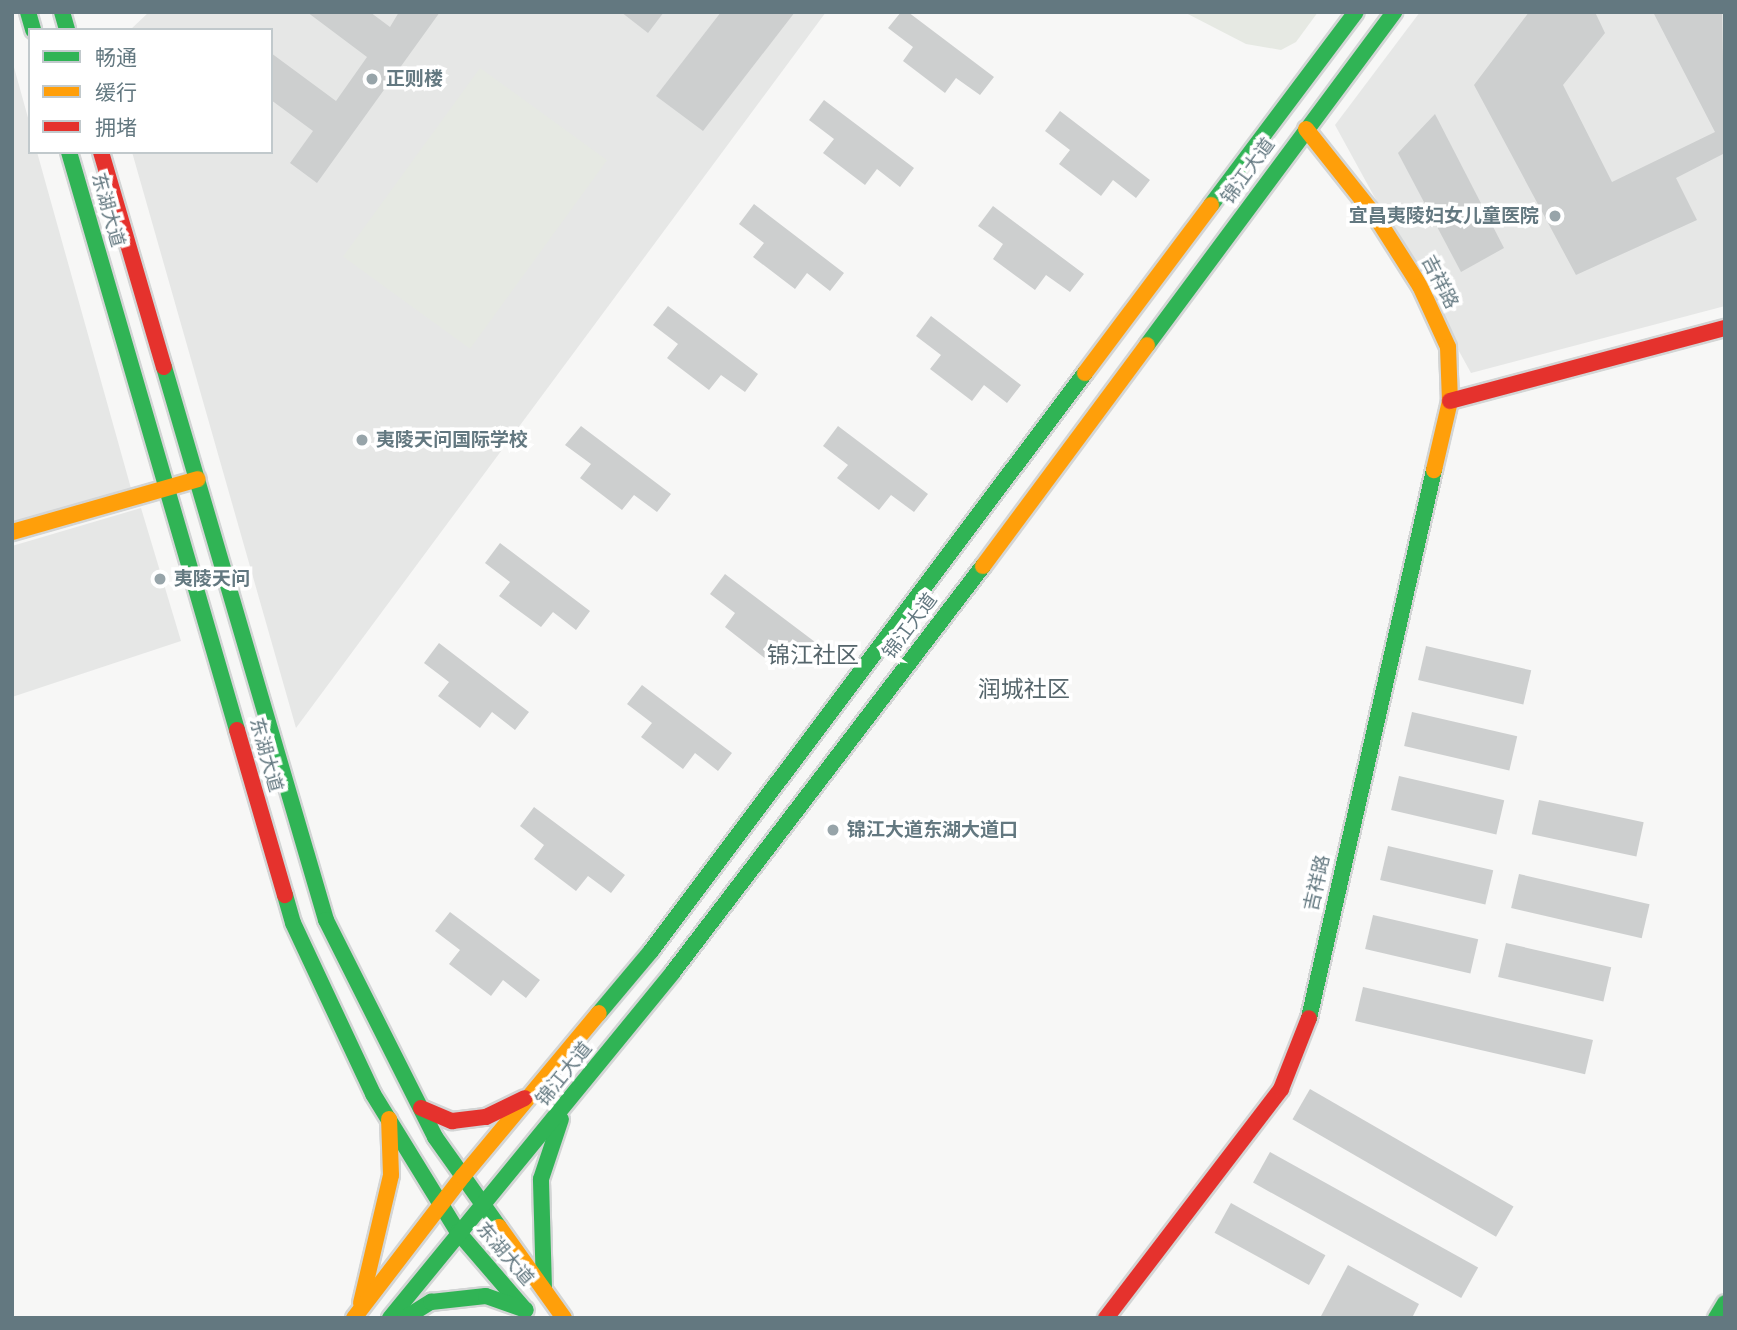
<!DOCTYPE html>
<html>
<head>
<meta charset="utf-8">
<style>
  body { margin:0 }
  #map { position:relative; width:1737px; height:1330px; overflow:hidden; background:#f7f7f6; font-family:"DM Sans","Noto Sans SC",sans-serif }
  div>[style] { position:absolute }
  [style*='--x'] { left:calc(var(--x)*1px); top:calc(var(--y)*1px); width:calc(var(--w)*1px); rotate:calc(var(--a)*1deg) }
  .built>* { inset:0; background:#e6e7e6 }
  .green>* { inset:0; background:#e6e9e3; transform-origin:0 0 }
  .building>* { inset:0; background:#cdcfcf; transform-origin:0 0 }
  .roads { filter:drop-shadow(2px 0 #d3d5d5) drop-shadow(-2px 0 #d3d5d5) drop-shadow(0 2px #d3d5d5) drop-shadow(0 -2px #d3d5d5) }
  .fast>* { height:16px; margin:-8px; padding:0 8px; transform-origin:8px; border-radius:8px; background:#30b455 }
  .slow>* { height:16px; margin:-8px; padding:0 8px; transform-origin:8px; border-radius:8px; background:#ff9f0a }
  .jam>* { height:16px; margin:-8px; padding:0 8px; transform-origin:8px; border-radius:8px; background:#e5322d }
  .dots>* { width:19px; height:19px; translate:-50% -50%; box-sizing:border-box; border:4px solid #fff; border-radius:50% }
  span { translate:-50% -50%; white-space:nowrap; text-align:center; line-height:1.15; -webkit-text-stroke:7px #fff; paint-order:stroke }
  .poi-label { font-size:19px; color:#637880; font-weight:700 }
  .left { translate:0 -50%; text-align:left }
  .right { translate:-100% -50%; text-align:right }
  .street-label { font-size:19px; color:#637880 }
  .quarter-label { font-size:23px; color:#55656b }
  .frame { position:absolute; inset:0; border:14px solid #637880; pointer-events:none }
  .legend { position:absolute; left:28px; top:28px; width:245px; height:126px; box-sizing:border-box; background:#fff; border:2px solid #c1c9cc; margin:0; padding:9px 12px; list-style:none; font-size:21px; color:#637880 }
  .legend li { display:flex; align-items:center; gap:14px; height:35px }
  .legend b { width:35px; border:2px solid #c1c9cc }
</style>
</head>
<body>
<div id="map">
  <div class="built">
    <i style="clip-path:polygon(149px 12px,826px 12px,296px 728px,132px 152px,271px 152px,271px 30px,130px 30px)"></i>
    <i style="clip-path:polygon(1420px 12px,1725px 12px,1725px 306px,1471px 373px,1335px 125px)"></i>
    <i style="clip-path:polygon(12px 60px,30px 125px,30px 152px,37px 152px,132px 492px,12px 522px)"></i>
    <i style="clip-path:polygon(141px 508px,181px 641px,12px 697px,12px 546px)"></i>
  </div>
  <div class="green">
    <i style="clip-path:polygon(1184px 12px,1318px 12px,1296px 42px,1281px 50px,1246px 44px)"></i>
    <i style="left:480px;top:68px;width:157px;height:233px;rotate:36deg"></i>
  </div>
  <div class="building">
    <i style="clip-path:polygon(307px 12px,370px 12px,390px 27px,399px 12px,440px 12px,317px 183px,290px 163px,313px 131px,271px 100px,271px 53px,336px 101px,367px 57px)"></i>
    <i style="clip-path:polygon(621px 12px,664px 12px,648px 33px)"></i>
    <i style="clip-path:polygon(721px 12px,795px 12px,703px 131px,656px 96px)"></i>
    <i style="clip-path:polygon(901px 12px,908px 12px,994px 77px,980px 95px,956px 78px,945px 93px,903px 61px,913px 47px,888px 28px)"></i>
    <i style="clip-path:polygon(1529px 12px,1595px 12px,1605px 33px,1563px 85px,1612px 182px,1715px 132px,1653px 12px,1722px 12px,1725px 153px,1676px 178px,1697px 220px,1576px 275px,1474px 85px)"></i>
    <i style="clip-path:polygon(824px 100px,914px 168px,900px 187px,877px 169px,865px 185px,823px 153px,834px 139px,809px 120px)"></i>
    <i style="clip-path:polygon(1060px 111px,1150px 180px,1136px 198px,1113px 180px,1101px 196px,1059px 164px,1070px 150px,1045px 131px)"></i>
    <i style="clip-path:polygon(1435px 114px,1504px 248px,1461px 272px,1398px 153px)"></i>
    <i style="clip-path:polygon(754px 204px,844px 273px,830px 291px,807px 273px,795px 289px,753px 257px,764px 243px,739px 224px)"></i>
    <i style="clip-path:polygon(993px 206px,1084px 274px,1070px 292px,1046px 275px,1035px 290px,993px 259px,1003px 244px,978px 226px)"></i>
    <i style="clip-path:polygon(668px 306px,758px 374px,745px 392px,721px 375px,709px 390px,667px 358px,678px 344px,653px 325px)"></i>
    <i style="clip-path:polygon(931px 316px,1021px 385px,1007px 403px,984px 385px,972px 401px,930px 369px,941px 355px,916px 336px)"></i>
    <i style="clip-path:polygon(581px 426px,671px 494px,657px 512px,634px 495px,622px 510px,580px 478px,591px 464px,565px 445px)"></i>
    <i style="clip-path:polygon(838px 426px,928px 494px,914px 512px,891px 495px,879px 510px,837px 478px,848px 465px,823px 446px)"></i>
    <i style="clip-path:polygon(500px 543px,590px 611px,576px 630px,553px 612px,541px 627px,499px 596px,510px 582px,485px 563px)"></i>
    <i style="clip-path:polygon(725px 574px,815px 642px,802px 661px,778px 643px,766px 659px,725px 627px,735px 613px,710px 594px)"></i>
    <i style="clip-path:polygon(439px 643px,529px 712px,515px 730px,492px 712px,480px 728px,438px 696px,449px 682px,424px 663px)"></i>
    <i style="left:1426px;top:646px;width:108px;height:35px;rotate:13deg"></i>
    <i style="clip-path:polygon(642px 685px,732px 753px,718px 771px,695px 753px,683px 769px,641px 737px,652px 723px,627px 704px)"></i>
    <i style="left:1412px;top:712px;width:108px;height:35px;rotate:13deg"></i>
    <i style="left:1399px;top:776px;width:108px;height:35px;rotate:13deg"></i>
    <i style="left:1539px;top:800px;width:107px;height:35px;rotate:12deg"></i>
    <i style="clip-path:polygon(534px 807px,625px 875px,611px 893px,588px 876px,576px 891px,534px 859px,544px 845px,520px 826px)"></i>
    <i style="left:1388px;top:846px;width:108px;height:35px;rotate:13deg"></i>
    <i style="left:1519px;top:874px;width:134px;height:35px;rotate:13deg"></i>
    <i style="clip-path:polygon(450px 912px,540px 980px,526px 998px,503px 980px,491px 996px,449px 964px,460px 950px,435px 931px)"></i>
    <i style="left:1373px;top:915px;width:108px;height:35px;rotate:13deg"></i>
    <i style="left:1506px;top:943px;width:108px;height:35px;rotate:13deg"></i>
    <i style="left:1363px;top:987px;width:236px;height:35px;rotate:13deg"></i>
    <i style="left:1310px;top:1089px;width:235px;height:35px;rotate:30deg"></i>
    <i style="left:1270px;top:1152px;width:238px;height:35px;rotate:29deg"></i>
    <i style="left:1231px;top:1203px;width:108px;height:34px;rotate:29deg"></i>
    <i style="clip-path:polygon(1348px 1265px,1419px 1304px,1412px 1318px,1320px 1318px)"></i>
  </div>
  <div class="roads">
    <div class="fast">
      <i style="--x:28;--y:12;--w:19;--a:74"></i>
      <i style="--x:62;--y:12;--w:19;--a:74"></i>
      <i style="--x:69;--y:152;--w:602;--a:73.79"></i>
      <i style="--x:1211;--y:205;--w:241;--a:-53.1"></i>
      <i style="--x:1147;--y:345;--w:415;--a:-53.4"></i>
      <i style="--x:164;--y:367;--w:576;--a:73.67"></i>
      <i style="--x:326;--y:920;--w:243;--a:63.3"></i>
      <i style="--x:435;--y:1137;--w:110;--a:54.6"></i>
      <i style="--x:285;--y:895;--w:29;--a:74"></i>
      <i style="--x:293;--y:923;--w:189;--a:64.9"></i>
      <i style="--x:373;--y:1094;--w:162;--a:58.4"></i>
      <i style="--x:458;--y:1232;--w:103;--a:49.3"></i>
      <i style="--x:599;--y:1013;--w:81;--a:-50"></i>
      <i style="--x:651;--y:951;--w:723;--a:-53.1"></i>
      <i style="--x:1309;--y:1018;--w:562;--a:-77.15"></i>
      <i style="--x:544;--y:1289;--w:110;--a:-91.6"></i>
      <i style="--x:541;--y:1179;--w:63;--a:-71.6"></i>
      <i style="--x:390;--y:1318;--w:447;--a:-50.7"></i>
      <i style="--x:673;--y:972;--w:511;--a:-52.64"></i>
      <i style="--x:405;--y:1318;--w:31;--a:-32"></i>
      <i style="--x:431;--y:1302;--w:55;--a:-6.2"></i>
      <i style="--x:486;--y:1296;--w:42;--a:19.3"></i>
      <i style="--x:1716;--y:1318;--w:17;--a:-59"></i>
    </div>
    <div class="slow">
      <i style="--x:1306;--y:129;--w:112;--a:51.5"></i>
      <i style="--x:1376;--y:217;--w:82;--a:57.5"></i>
      <i style="--x:1420;--y:286;--w:67;--a:65.3"></i>
      <i style="--x:1448;--y:347;--w:54;--a:87.9"></i>
      <i style="--x:1450;--y:401;--w:71;--a:103.1"></i>
      <i style="--x:1085;--y:373;--w:210;--a:-53.1"></i>
      <i style="--x:12;--y:532;--w:193;--a:-15.9"></i>
      <i style="--x:983;--y:566;--w:275;--a:-53.4"></i>
      <i style="--x:499;--y:1227;--w:112;--a:54.5"></i>
      <i style="--x:361;--y:1303;--w:131;--a:-76.8"></i>
      <i style="--x:391;--y:1175;--w:56;--a:-92"></i>
      <i style="--x:354;--y:1318;--w:179;--a:-52.5"></i>
      <i style="--x:463;--y:1176;--w:212;--a:-50.2"></i>
    </div>
    <div class="jam">
      <i style="--x:101;--y:152;--w:224;--a:73.7"></i>
      <i style="--x:1450;--y:401;--w:285;--a:-14.9"></i>
      <i style="--x:237;--y:730;--w:172;--a:73.8"></i>
      <i style="--x:421;--y:1108;--w:34;--a:23"></i>
      <i style="--x:452;--y:1121;--w:34;--a:-7"></i>
      <i style="--x:486;--y:1117;--w:43;--a:-26"></i>
      <i style="--x:1106;--y:1318;--w:288;--a:-52.6"></i>
      <i style="--x:1281;--y:1089;--w:76;--a:-68.5"></i>
    </div>
  </div>
  <div class="dots">
    <i style="left:372px;top:79px;background:#97a4a9"></i>
    <i style="left:1555px;top:216px;background:#97a4a9"></i>
    <i style="left:362px;top:440px;background:#97a4a9"></i>
    <i style="left:160px;top:579px;background:#97a4a9"></i>
    <i style="left:833px;top:830px;background:#97a4a9"></i>
  </div>
  <div class="poi-label">
    <span class="left" style="left:386px;top:79px">正则楼</span>
    <span class="right" style="left:1539px;top:216px">宜昌夷陵妇女儿童医院</span>
    <span class="left" style="left:376px;top:440px">夷陵天问国际学校</span>
    <span class="left" style="left:174px;top:579px">夷陵天问</span>
    <span class="left" style="left:847px;top:830px">锦江大道东湖大道口</span>
  </div>
  <div class="street-label">
    <span style="left:1248px;top:171px;rotate:-54deg">锦江大道</span>
    <span style="left:108px;top:210px;rotate:74deg">东湖大道</span>
    <span style="left:1440px;top:282px;rotate:63deg">吉祥路</span>
    <span style="left:910px;top:626px;rotate:-53deg">锦江大道</span>
    <span style="left:266px;top:755px;rotate:74deg">东湖大道</span>
    <span style="left:1317px;top:883px;rotate:-77deg">吉祥路</span>
    <span style="left:564px;top:1074px;rotate:-51deg">锦江大道</span>
    <span style="left:505px;top:1254px;rotate:49deg">东湖大道</span>
  </div>
  <div class="quarter-label">
    <span style="left:813px;top:655px">锦江社区</span>
    <span style="left:1024px;top:689px">润城社区</span>
  </div>
  <div class="frame"></div>
  <ul class="legend">
  <li><b style="height:9px;background:#30b455"></b>畅通</li>
  <li><b style="height:9px;background:#ff9f0a"></b>缓行</li>
  <li><b style="height:9px;background:#e5322d"></b>拥堵</li>
  </ul>
</div>
</body>
</html>
